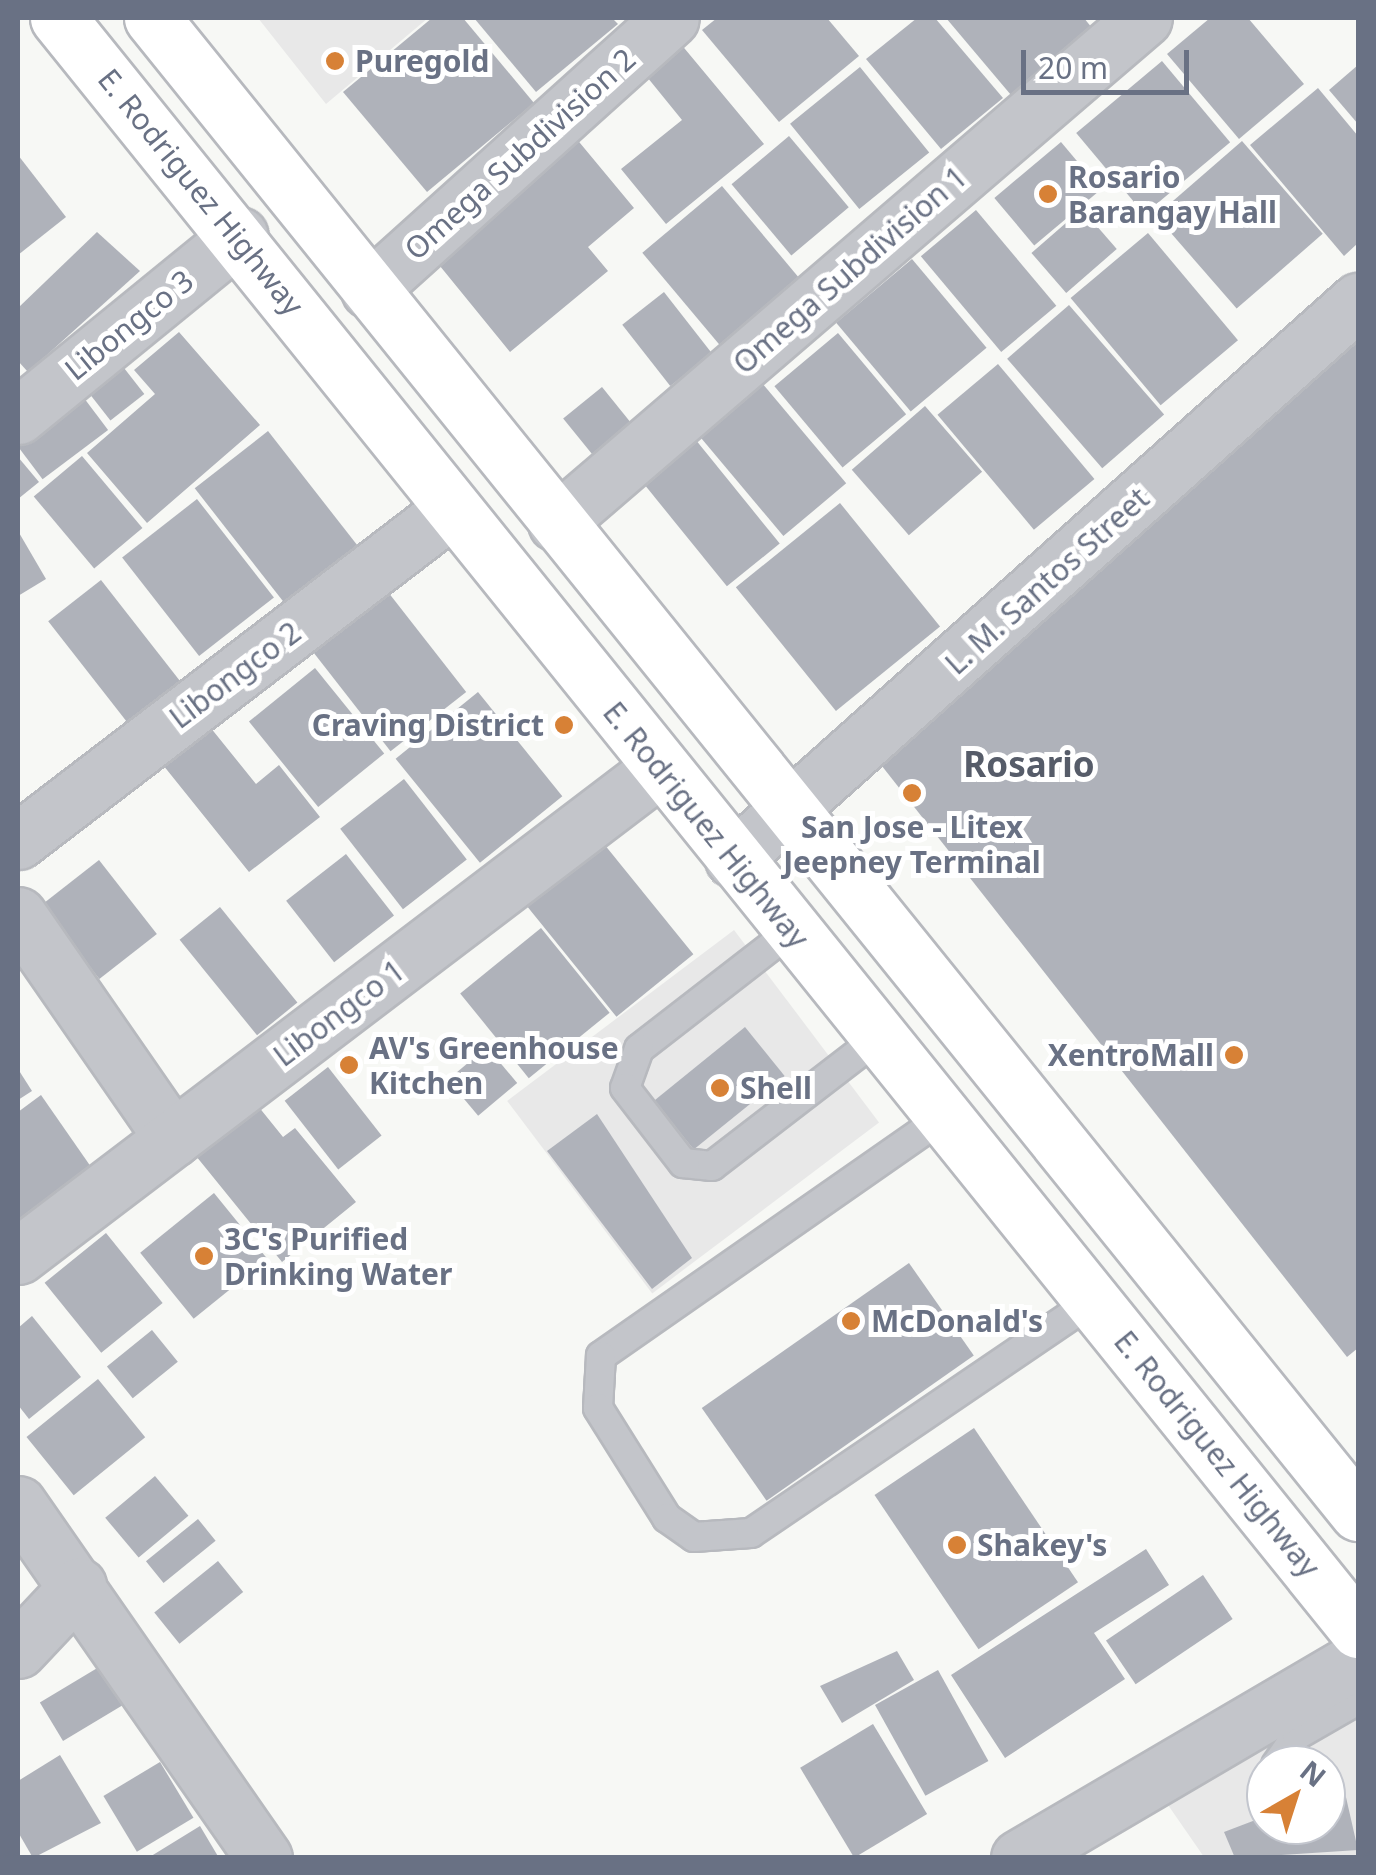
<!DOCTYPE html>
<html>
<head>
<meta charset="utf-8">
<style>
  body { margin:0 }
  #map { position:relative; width:1376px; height:1875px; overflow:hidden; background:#f7f8f5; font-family:"Noto Sans",sans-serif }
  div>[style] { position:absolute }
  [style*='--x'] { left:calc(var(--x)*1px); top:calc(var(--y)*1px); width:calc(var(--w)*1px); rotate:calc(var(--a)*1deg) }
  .built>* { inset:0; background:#e8e8e8; transform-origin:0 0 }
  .building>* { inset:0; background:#afb2ba; transform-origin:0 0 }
  .roads { filter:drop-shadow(2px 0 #b7b9be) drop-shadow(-2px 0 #b7b9be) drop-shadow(0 2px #b7b9be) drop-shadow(0 -2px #b7b9be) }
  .service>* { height:28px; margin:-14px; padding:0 14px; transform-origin:14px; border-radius:14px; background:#c3c5ca }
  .minor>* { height:55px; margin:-27.5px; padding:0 27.5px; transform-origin:27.5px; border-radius:27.5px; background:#c3c5ca }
  .primary>* { height:55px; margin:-27.5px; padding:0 27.5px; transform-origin:27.5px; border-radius:27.5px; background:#fff }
  .dots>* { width:28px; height:28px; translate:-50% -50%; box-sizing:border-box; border:5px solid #fff; border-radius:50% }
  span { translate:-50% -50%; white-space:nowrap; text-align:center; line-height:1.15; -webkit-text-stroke:10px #fff; paint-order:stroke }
  .poi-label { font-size:30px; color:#697184; font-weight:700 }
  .left { translate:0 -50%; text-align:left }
  .right { translate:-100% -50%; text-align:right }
  .street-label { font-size:30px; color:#697184 }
  .quarter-label { font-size:35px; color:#565c69; font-weight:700 }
  .frame { position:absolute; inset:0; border:20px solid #697184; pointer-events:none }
  .north { position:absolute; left:1246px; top:1745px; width:100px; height:100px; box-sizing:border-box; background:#fff; border:2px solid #c3c6ce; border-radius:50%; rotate:39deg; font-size:28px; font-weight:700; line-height:40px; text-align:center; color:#697184 }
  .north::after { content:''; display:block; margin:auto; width:35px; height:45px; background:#d78136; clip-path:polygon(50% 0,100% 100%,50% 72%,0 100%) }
  .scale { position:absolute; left:1021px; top:50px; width:168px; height:45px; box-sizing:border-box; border:5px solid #697184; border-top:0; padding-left:12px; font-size:30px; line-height:35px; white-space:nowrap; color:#697184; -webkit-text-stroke:8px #fff; paint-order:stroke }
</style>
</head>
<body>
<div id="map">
  <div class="built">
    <i style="clip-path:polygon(258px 18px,257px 18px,428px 18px,326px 104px)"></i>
    <i style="left:734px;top:930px;width:241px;height:284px;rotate:53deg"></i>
    <i style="clip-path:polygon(evenodd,1340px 1688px,1358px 1716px,1358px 1857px,1204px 1857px,1168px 1805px,1340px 1688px,1266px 1765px,1326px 1765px,1326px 1825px,1266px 1825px,1266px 1765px)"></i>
  </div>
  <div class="building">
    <i style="clip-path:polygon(432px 18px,463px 18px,534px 103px,427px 192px,343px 92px)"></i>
    <i style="clip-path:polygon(474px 18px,612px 18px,618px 24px,536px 92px)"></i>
    <i style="clip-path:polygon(717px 18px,827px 18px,859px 56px,779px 122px,702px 30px)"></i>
    <i style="clip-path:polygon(917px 18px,935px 18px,1003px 98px,941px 149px,866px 59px)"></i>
    <i style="clip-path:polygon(946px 18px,1084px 18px,1092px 28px,1011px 95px)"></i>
    <i style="clip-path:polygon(1210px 18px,1248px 18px,1304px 84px,1239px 139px,1167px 54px)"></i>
    <i style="clip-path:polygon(680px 43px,764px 144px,666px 224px,621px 169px,682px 120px,643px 72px)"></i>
    <i style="left:1162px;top:61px;width:106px;height:112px;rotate:50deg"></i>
    <i style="clip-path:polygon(1358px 65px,1358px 124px,1329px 90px)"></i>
    <i style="left:860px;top:67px;width:110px;height:90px;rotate:51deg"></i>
    <i style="clip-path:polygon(1318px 88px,1358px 136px,1358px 243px,1344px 256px,1250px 145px)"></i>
    <i style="left:789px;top:136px;width:93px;height:75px;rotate:50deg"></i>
    <i style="clip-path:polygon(575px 137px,634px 208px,588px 247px,608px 271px,510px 352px,431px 255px)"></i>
    <i style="left:1242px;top:141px;width:123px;height:114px;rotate:49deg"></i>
    <i style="left:1061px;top:142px;width:62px;height:87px;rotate:50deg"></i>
    <i style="clip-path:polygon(18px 155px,66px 217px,18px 255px)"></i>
    <i style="left:722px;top:186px;width:121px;height:104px;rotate:50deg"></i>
    <i style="left:1082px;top:209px;width:53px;height:67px;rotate:49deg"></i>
    <i style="left:976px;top:210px;width:125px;height:72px;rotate:50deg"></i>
    <i style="clip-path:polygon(97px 232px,140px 271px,28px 372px,18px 361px,18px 308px)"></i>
    <i style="left:1148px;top:233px;width:140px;height:101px;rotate:50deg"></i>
    <i style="left:912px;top:259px;width:116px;height:99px;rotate:50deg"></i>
    <i style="left:664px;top:292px;width:78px;height:53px;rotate:52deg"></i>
    <i style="left:1069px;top:305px;width:145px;height:82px;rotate:49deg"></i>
    <i style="clip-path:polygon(179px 332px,260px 425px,147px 523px,87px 453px,155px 394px,134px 370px)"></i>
    <i style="left:838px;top:333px;width:106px;height:83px;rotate:50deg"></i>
    <i style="clip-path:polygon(1358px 341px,1358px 1348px,1347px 1357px,878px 761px)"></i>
    <i style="left:998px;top:364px;width:150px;height:79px;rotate:50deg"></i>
    <i style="left:124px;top:368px;width:33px;height:43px;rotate:52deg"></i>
    <i style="left:762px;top:383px;width:131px;height:82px;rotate:50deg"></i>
    <i style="left:602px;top:387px;width:51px;height:50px;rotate:51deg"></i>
    <i style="left:84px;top:398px;width:40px;height:82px;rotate:53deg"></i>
    <i style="left:925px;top:406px;width:87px;height:97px;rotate:49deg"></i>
    <i style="left:268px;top:431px;width:147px;height:93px;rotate:52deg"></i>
    <i style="left:691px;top:434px;width:141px;height:68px;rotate:51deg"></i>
    <i style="left:82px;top:456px;width:94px;height:63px;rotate:50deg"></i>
    <i style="clip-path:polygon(18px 457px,39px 482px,18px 499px)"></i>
    <i style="left:197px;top:499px;width:125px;height:95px;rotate:52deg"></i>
    <i style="left:840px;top:503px;width:159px;height:134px;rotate:51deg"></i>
    <i style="clip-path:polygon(18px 531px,46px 579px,18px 596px)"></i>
    <i style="left:101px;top:580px;width:128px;height:67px;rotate:52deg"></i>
    <i style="left:388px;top:592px;width:127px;height:96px;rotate:52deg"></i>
    <i style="left:315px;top:668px;width:110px;height:85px;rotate:51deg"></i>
    <i style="left:478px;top:692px;width:134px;height:106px;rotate:51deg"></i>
    <i style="clip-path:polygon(206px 722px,256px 784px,279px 765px,320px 817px,249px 872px,159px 760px)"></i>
    <i style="left:404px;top:779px;width:102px;height:81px;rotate:52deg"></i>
    <i style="left:604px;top:844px;width:142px;height:99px;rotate:51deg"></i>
    <i style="left:346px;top:854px;width:78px;height:76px;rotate:52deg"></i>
    <i style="left:99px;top:860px;width:94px;height:73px;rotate:52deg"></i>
    <i style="left:220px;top:907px;width:123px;height:52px;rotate:51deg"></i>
    <i style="left:541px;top:928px;width:109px;height:104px;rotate:51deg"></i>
    <i style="left:745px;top:1027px;width:63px;height:117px;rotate:51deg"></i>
    <i style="left:487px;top:1047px;width:47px;height:51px;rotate:50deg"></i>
    <i style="left:328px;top:1067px;width:87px;height:55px;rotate:52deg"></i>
    <i style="clip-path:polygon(18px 1069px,32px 1091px,18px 1100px)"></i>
    <i style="clip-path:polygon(41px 1095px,98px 1177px,18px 1233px,18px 1112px)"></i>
    <i style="clip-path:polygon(258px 1106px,283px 1137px,295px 1128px,356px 1202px,282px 1262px,196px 1156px)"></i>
    <i style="clip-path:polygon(597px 1114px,692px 1258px,652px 1289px,547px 1151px)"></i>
    <i style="left:214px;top:1193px;width:85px;height:95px;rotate:51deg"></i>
    <i style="left:106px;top:1233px;width:90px;height:79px;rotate:51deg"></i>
    <i style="left:909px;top:1263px;width:113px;height:253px;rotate:55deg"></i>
    <i style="clip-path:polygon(32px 1316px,81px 1377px,29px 1419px,18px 1405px,18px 1328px)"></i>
    <i style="left:152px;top:1330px;width:41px;height:58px;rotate:51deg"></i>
    <i style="left:98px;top:1379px;width:75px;height:92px;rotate:51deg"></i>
    <i style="left:974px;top:1428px;width:186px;height:120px;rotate:56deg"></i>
    <i style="left:155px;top:1476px;width:52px;height:65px;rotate:50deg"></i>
    <i style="left:198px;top:1519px;width:28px;height:67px;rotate:51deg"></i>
    <i style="clip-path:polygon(1146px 1549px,1169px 1585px,1094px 1633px,1125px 1679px,1005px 1758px,951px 1675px)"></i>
    <i style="left:218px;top:1561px;width:40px;height:82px;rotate:51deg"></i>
    <i style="left:1203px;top:1575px;width:53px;height:117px;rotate:56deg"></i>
    <i style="clip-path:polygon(897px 1651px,914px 1680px,842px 1723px,820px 1686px)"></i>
    <i style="left:99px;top:1667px;width:45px;height:69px;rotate:59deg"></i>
    <i style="left:938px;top:1670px;width:104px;height:72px;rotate:61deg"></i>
    <i style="left:873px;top:1724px;width:105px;height:85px;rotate:59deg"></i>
    <i style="clip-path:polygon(60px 1755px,101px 1823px,33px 1858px,18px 1832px,18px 1781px)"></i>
    <i style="left:160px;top:1762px;width:65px;height:66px;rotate:59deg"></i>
    <i style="clip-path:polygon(1343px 1784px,1358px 1850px,1235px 1858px,1224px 1832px,1266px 1816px,1266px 1825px,1326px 1825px,1326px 1791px)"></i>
    <i style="clip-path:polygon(200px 1826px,219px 1858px,148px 1858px)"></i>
  </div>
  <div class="roads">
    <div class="service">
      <i style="--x:791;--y:931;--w:192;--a:142.2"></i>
      <i style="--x:639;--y:1049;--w:41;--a:109.7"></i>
      <i style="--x:625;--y:1088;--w:95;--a:52.3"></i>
      <i style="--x:683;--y:1163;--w:29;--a:6"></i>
      <i style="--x:712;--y:1166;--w:210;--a:-37.6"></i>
      <i style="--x:942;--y:1118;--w:416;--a:145.1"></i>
      <i style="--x:601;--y:1356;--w:52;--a:93.3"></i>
      <i style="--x:598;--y:1408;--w:130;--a:57.9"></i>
      <i style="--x:667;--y:1518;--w:33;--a:35"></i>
      <i style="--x:694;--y:1537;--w:57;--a:-4"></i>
      <i style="--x:751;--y:1533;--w:412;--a:-34.2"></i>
      <i style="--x:1276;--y:1765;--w:37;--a:-55"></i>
      <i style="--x:1297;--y:1735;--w:70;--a:-29.8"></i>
    </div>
    <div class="minor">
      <i style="--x:369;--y:290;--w:406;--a:-42"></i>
      <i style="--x:18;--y:416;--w:286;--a:-39.2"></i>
      <i style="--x:556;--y:523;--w:775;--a:-40.66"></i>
      <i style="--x:18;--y:841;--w:546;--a:-37.42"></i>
      <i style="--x:733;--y:859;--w:838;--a:-41.76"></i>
      <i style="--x:18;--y:915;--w:272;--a:55.3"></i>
      <i style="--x:18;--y:1256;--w:806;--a:-37.24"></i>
      <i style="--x:18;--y:1504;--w:431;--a:55.2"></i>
      <i style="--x:18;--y:1650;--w:88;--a:-46.8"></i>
      <i style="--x:1019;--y:1858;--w:393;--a:-30.4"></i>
    </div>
    <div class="primary">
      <i style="--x:58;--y:18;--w:2071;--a:51.12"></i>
      <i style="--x:152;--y:18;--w:1921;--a:51.11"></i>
    </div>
  </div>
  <div class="dots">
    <i style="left:335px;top:61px;background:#d78136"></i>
    <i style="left:1048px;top:194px;background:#d78136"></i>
    <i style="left:564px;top:725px;background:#d78136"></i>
    <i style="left:912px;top:793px;background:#d78136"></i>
    <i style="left:1234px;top:1055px;background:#d78136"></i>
    <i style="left:349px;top:1065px;background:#d78136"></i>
    <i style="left:720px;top:1088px;background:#d78136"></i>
    <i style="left:204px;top:1256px;background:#d78136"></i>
    <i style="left:851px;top:1321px;background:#d78136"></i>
    <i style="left:957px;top:1545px;background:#d78136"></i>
  </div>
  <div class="poi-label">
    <span class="left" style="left:355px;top:61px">Puregold</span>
    <span class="left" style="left:1068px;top:194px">Rosario<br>Barangay Hall</span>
    <span class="right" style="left:544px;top:725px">Craving District</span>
    <span style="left:912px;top:844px">San Jose - Litex<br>Jeepney Terminal</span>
    <span class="left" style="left:369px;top:1065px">AV's Greenhouse<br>Kitchen</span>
    <span class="right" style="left:1214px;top:1055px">XentroMall</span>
    <span class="left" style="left:740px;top:1088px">Shell</span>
    <span class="left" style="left:224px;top:1256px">3C's Purified<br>Drinking Water</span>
    <span class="left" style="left:871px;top:1321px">McDonald's</span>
    <span class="left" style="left:977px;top:1545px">Shakey's</span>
  </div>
  <div class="street-label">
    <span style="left:520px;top:154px;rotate:-42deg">Omega Subdivision 2</span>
    <span style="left:201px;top:192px;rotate:51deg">E. Rodriguez Highway</span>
    <span style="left:850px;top:270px;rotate:-41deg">Omega Subdivision 1</span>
    <span style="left:129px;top:325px;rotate:-39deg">Libongco 3</span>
    <span style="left:1047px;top:581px;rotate:-42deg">L. M. Santos Street</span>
    <span style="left:235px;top:675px;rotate:-37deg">Libongco 2</span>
    <span style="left:706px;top:825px;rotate:51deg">E. Rodriguez Highway</span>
    <span style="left:339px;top:1013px;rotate:-37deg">Libongco 1</span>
    <span style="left:1217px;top:1454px;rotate:51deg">E. Rodriguez Highway</span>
  </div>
  <div class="quarter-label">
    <span style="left:1029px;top:764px">Rosario</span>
  </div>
  <div class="frame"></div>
  <div class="north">N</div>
  <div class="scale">20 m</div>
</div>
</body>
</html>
